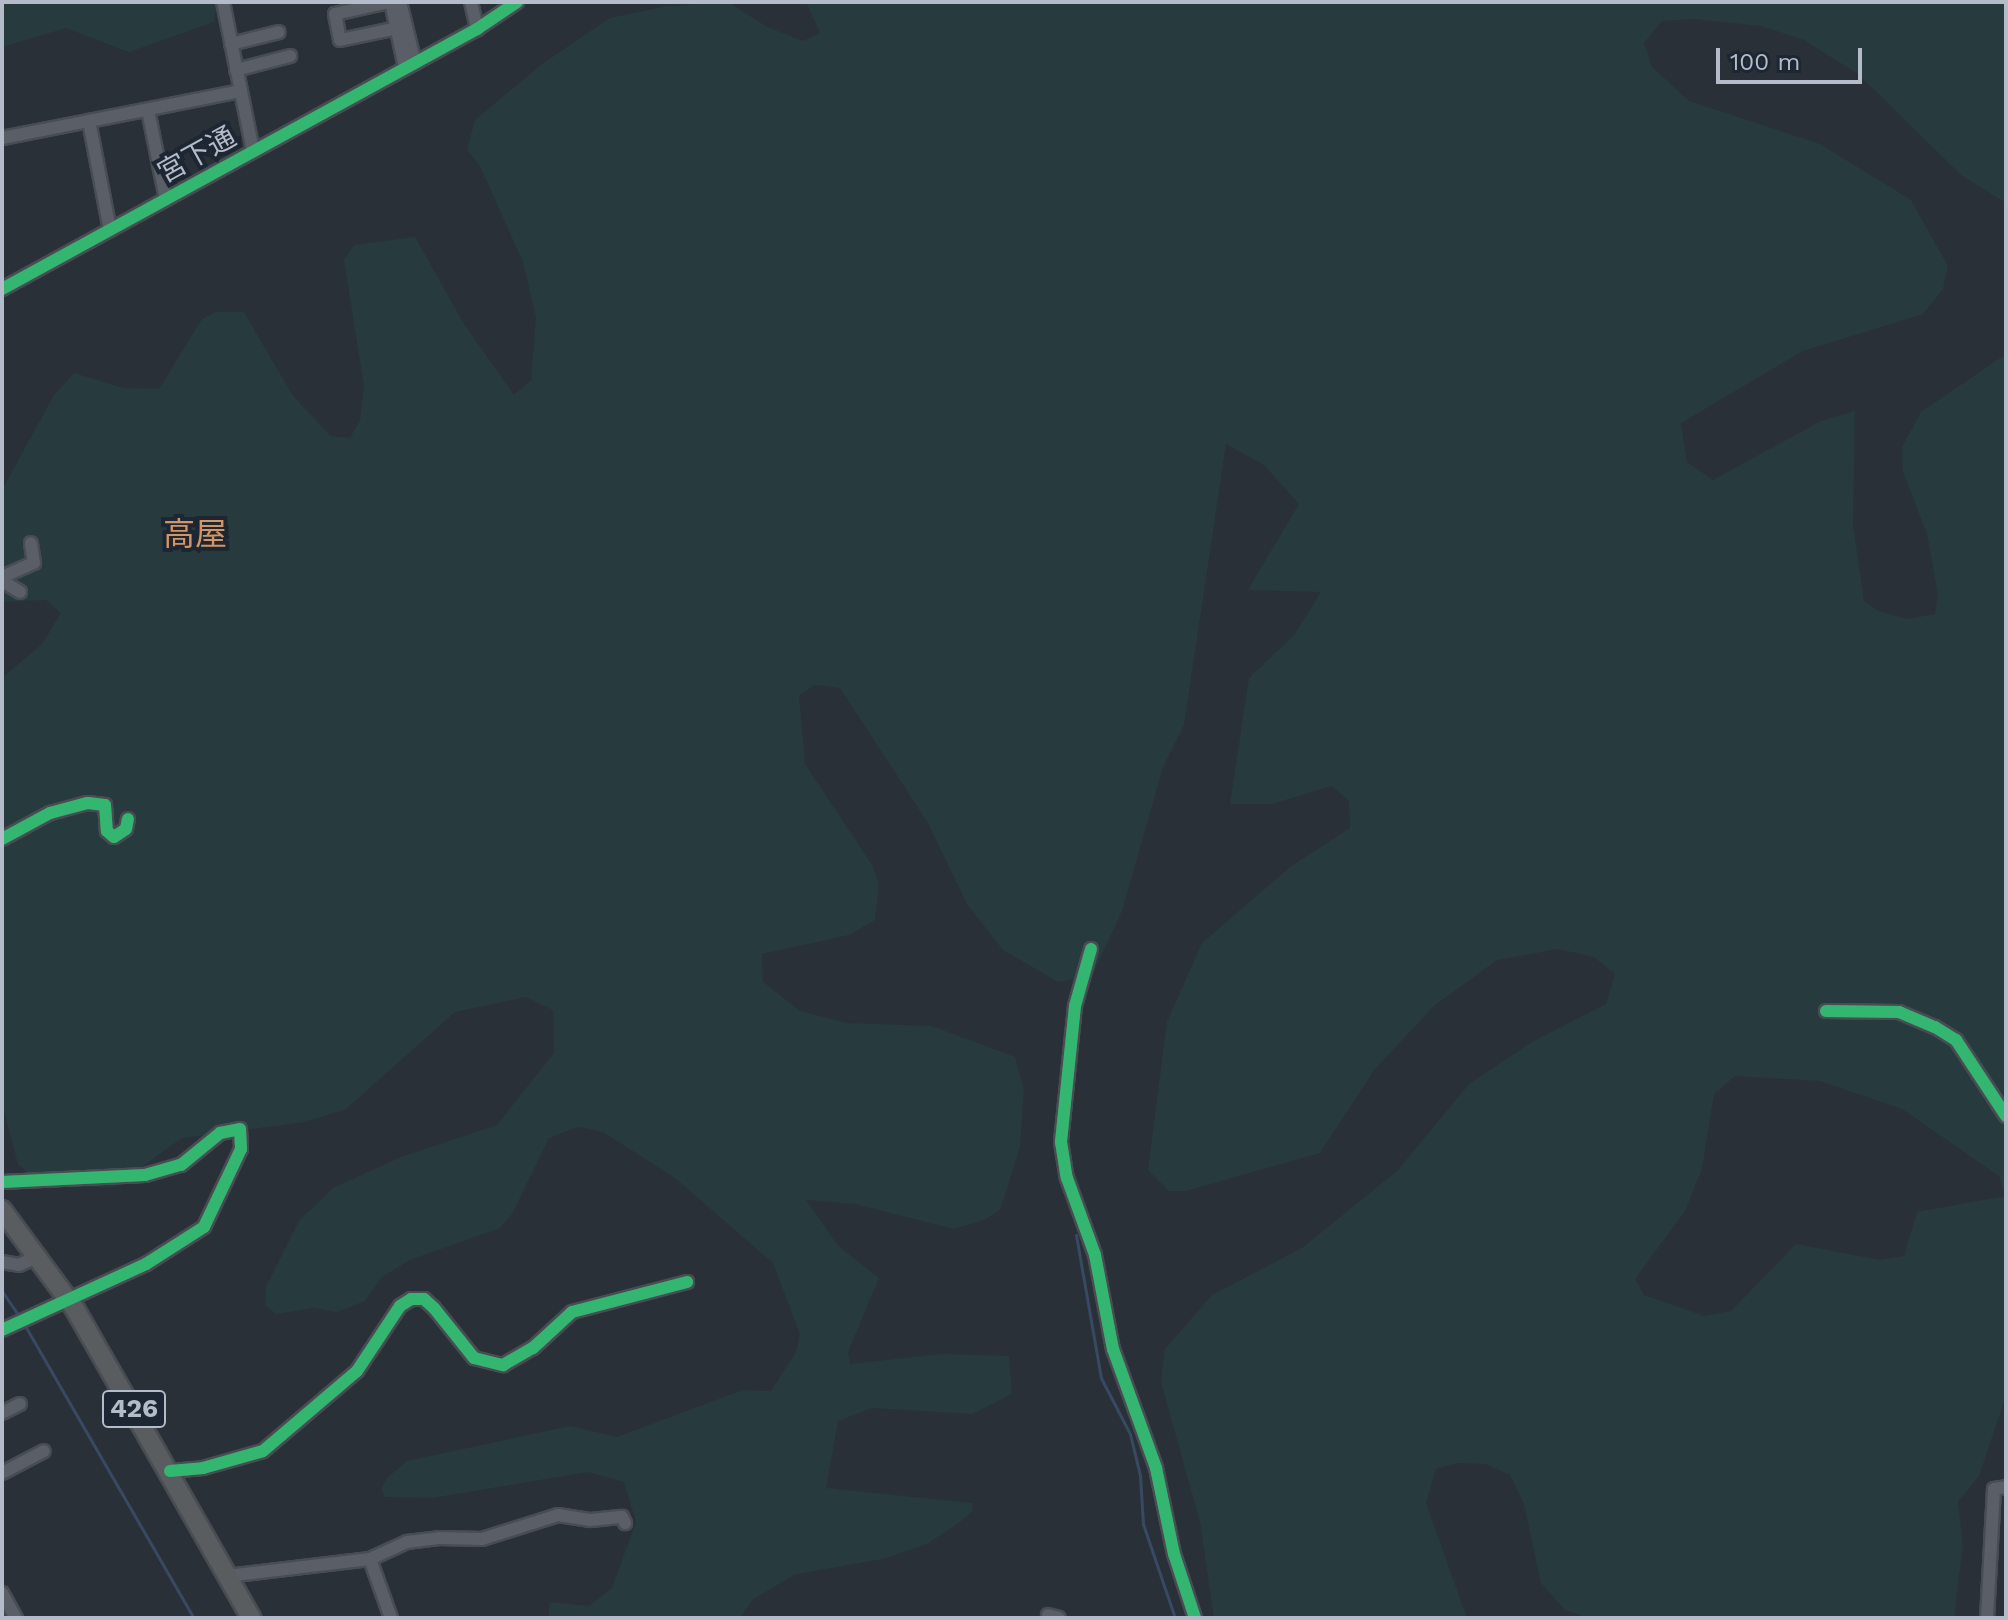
<!DOCTYPE html>
<html>
<head>
<meta charset="utf-8">
<style>
  body { margin:0 }
  #map { position:relative; width:2008px; height:1620px; overflow:hidden; background:#2a3038; font-family:"Work Sans","Noto Sans JP",sans-serif }
  div>[style] { position:absolute }
  [style*='--x'] { left:calc(var(--x)*1px); top:calc(var(--y)*1px); width:calc(var(--w)*1px); rotate:calc(var(--a)*1deg) }
  .green>* { inset:0; background:#273a3e }
  .stream>* { height:3px; margin:-1.5px; padding:0 1.5px; transform-origin:1.5px; border-radius:1.5px; background:#384963 }
  .roads { filter:drop-shadow(2px 0 #484c53) drop-shadow(-2px 0 #484c53) drop-shadow(0 2px #484c53) drop-shadow(0 -2px #484c53) }
  .minor>* { height:12px; margin:-6px; padding:0 6px; transform-origin:6px; border-radius:6px; background:#5a5e66 }
  .highway>* { height:18px; margin:-9px; padding:0 9px; transform-origin:9px; border-radius:9px; background:#5a5d60 }
  .cycleway>* { height:12px; margin:-6px; padding:0 6px; transform-origin:6px; border-radius:6px; background:#33b770 }
  span { translate:-50% -50%; white-space:nowrap; text-align:center; line-height:1.15; -webkit-text-stroke:8px #1d2633; paint-order:stroke }
  .shield-label span { padding:2px 6px; background:#1d2633; border:2px solid; border-radius:6px; -webkit-text-stroke-width:0 }
  .shield-label { font-size:26px; color:#b4bcc9; font-weight:700 }
  .street-label { font-size:28px; color:#b4bcc9 }
  .quarter-label { font-size:32px; color:#d59563 }
  .frame { position:absolute; inset:0; border:4px solid #b4bcc9; pointer-events:none }
  .scale { position:absolute; left:1716px; top:48px; width:146px; height:36px; box-sizing:border-box; border:4px solid #b4bcc9; border-top:0; padding-left:10px; font-size:24px; line-height:28px; white-space:nowrap; color:#b4bcc9; -webkit-text-stroke:6px #1d2633; paint-order:stroke }
</style>
</head>
<body>
<div id="map">
  <div class="green">
    <i style="clip-path:polygon(2px 2px,217px 2px,214px 22px,129px 52px,66px 28px,2px 47px)"></i>
    <i style="clip-path:polygon(evenodd,728px 2px,767px 27px,803px 41px,820px 33px,806px 2px,2006px 2px,2006px 203px,1961px 175px,1858px 74px,1804px 40px,1761px 26px,1694px 19px,1662px 21px,1644px 43px,1652px 67px,1689px 101px,1820px 144px,1911px 200px,1948px 266px,1943px 289px,1923px 314px,1803px 351px,1681px 423px,1687px 462px,1713px 480px,1821px 421px,1855px 411px,1853px 525px,1864px 601px,1878px 611px,1907px 619px,1935px 614px,1938px 594px,1927px 534px,1903px 472px,1902px 447px,1921px 412px,2006px 354px,2006px 1396px,1979px 1476px,1958px 1502px,1963px 1545px,1954px 1618px,1588px 1618px,1565px 1610px,1541px 1583px,1524px 1504px,1510px 1475px,1486px 1464px,1457px 1463px,1436px 1469px,1426px 1503px,1467px 1618px,1214px 1618px,1200px 1522px,1161px 1382px,1165px 1349px,1212px 1295px,1302px 1248px,1397px 1171px,1469px 1084px,1532px 1042px,1606px 1004px,1615px 974px,1594px 957px,1558px 949px,1497px 960px,1434px 1006px,1375px 1069px,1320px 1153px,1186px 1191px,1169px 1191px,1148px 1170px,1167px 1022px,1202px 943px,1290px 867px,1350px 828px,1349px 801px,1332px 786px,1272px 804px,1230px 804px,1249px 678px,1294px 635px,1321px 592px,1248px 590px,1299px 504px,1264px 465px,1226px 444px,1184px 725px,1163px 767px,1122px 911px,1092px 976px,1058px 982px,1003px 950px,967px 904px,928px 823px,840px 688px,815px 685px,799px 695px,805px 764px,872px 865px,879px 884px,875px 920px,849px 935px,762px 954px,763px 982px,800px 1011px,847px 1023px,932px 1026px,1015px 1057px,1024px 1090px,1020px 1147px,1000px 1210px,984px 1220px,954px 1229px,855px 1204px,806px 1200px,838px 1246px,879px 1278px,848px 1352px,850px 1364px,942px 1354px,1009px 1356px,1012px 1394px,972px 1414px,872px 1408px,838px 1421px,826px 1488px,972px 1503px,973px 1511px,960px 1522px,927px 1544px,883px 1559px,796px 1574px,753px 1599px,740px 1618px,548px 1618px,550px 1602px,589px 1606px,612px 1588px,636px 1522px,624px 1482px,588px 1472px,432px 1498px,385px 1497px,381px 1489px,387px 1478px,407px 1461px,570px 1426px,617px 1437px,743px 1390px,771px 1391px,796px 1352px,800px 1334px,773px 1263px,675px 1178px,603px 1132px,578px 1127px,549px 1138px,512px 1214px,500px 1228px,410px 1260px,382px 1277px,365px 1301px,337px 1312px,314px 1308px,276px 1314px,265px 1305px,266px 1287px,299px 1221px,333px 1188px,401px 1157px,497px 1125px,554px 1053px,553px 1010px,526px 997px,455px 1012px,346px 1109px,305px 1122px,182px 1138px,114px 1187px,44px 1187px,18px 1164px,2px 1103px,2px 678px,42px 644px,61px 613px,46px 600px,2px 602px,2px 490px,54px 395px,74px 373px,123px 388px,159px 389px,202px 319px,216px 312px,244px 312px,293px 396px,331px 436px,350px 438px,360px 420px,364px 386px,344px 260px,354px 245px,415px 237px,464px 324px,514px 395px,531px 380px,536px 317px,523px 262px,480px 166px,467px 150px,475px 120px,542px 64px,610px 18px,667px 6px,728px 2px,1735px 1076px,1820px 1081px,1902px 1109px,1999px 1176px,2005px 1196px,1917px 1212px,1904px 1256px,1880px 1260px,1796px 1244px,1731px 1311px,1704px 1316px,1644px 1295px,1635px 1279px,1685px 1211px,1702px 1169px,1714px 1094px,1735px 1076px)"></i>
  </div>
  <div class="stream">
    <i style="--x:1076;--y:1235;--w:145;--a:80.1"></i>
    <i style="--x:1101;--y:1378;--w:63;--a:62.6"></i>
    <i style="--x:1130;--y:1434;--w:42;--a:76.3"></i>
    <i style="--x:1140;--y:1475;--w:49;--a:86.5"></i>
    <i style="--x:1143;--y:1524;--w:99;--a:71.2"></i>
    <i style="--x:2;--y:1291;--w:32;--a:56"></i>
    <i style="--x:24;--y:1324;--w:340;--a:60"></i>
  </div>
  <div class="roads">
    <div class="minor">
      <i style="--x:223;--y:2;--w:152;--a:78.6"></i>
      <i style="--x:389;--y:2;--w:55;--a:167.5"></i>
      <i style="--x:335;--y:14;--w:26;--a:79"></i>
      <i style="--x:340;--y:40;--w:58;--a:-11.9"></i>
      <i style="--x:391;--y:2;--w:67;--a:78"></i>
      <i style="--x:400;--y:2;--w:63;--a:76.2"></i>
      <i style="--x:471;--y:2;--w:28;--a:77"></i>
      <i style="--x:231;--y:44;--w:49;--a:-14"></i>
      <i style="--x:236;--y:70;--w:56;--a:-14.5"></i>
      <i style="--x:148;--y:110;--w:91;--a:78.6"></i>
      <i style="--x:2;--y:138;--w:89;--a:-11.1"></i>
      <i style="--x:110;--y:230;--w:111;--a:-100.9"></i>
      <i style="--x:89;--y:121;--w:155;--a:-11.2"></i>
      <i style="--x:2;--y:289;--w:542;--a:-28.69"></i>
      <i style="--x:477;--y:29;--w:48;--a:-34"></i>
      <i style="--x:2;--y:577;--w:35;--a:-24"></i>
      <i style="--x:34;--y:563;--w:20;--a:-99"></i>
      <i style="--x:2;--y:581;--w:21;--a:31"></i>
      <i style="--x:2;--y:839;--w:55;--a:-28.4"></i>
      <i style="--x:50;--y:813;--w:39;--a:-15"></i>
      <i style="--x:88;--y:803;--w:17;--a:7"></i>
      <i style="--x:105;--y:805;--w:26;--a:86"></i>
      <i style="--x:107;--y:831;--w:9;--a:41"></i>
      <i style="--x:114;--y:837;--w:14;--a:-34"></i>
      <i style="--x:126;--y:829;--w:10;--a:-79"></i>
      <i style="--x:1091;--y:949;--w:59;--a:105.7"></i>
      <i style="--x:1075;--y:1006;--w:137;--a:95.9"></i>
      <i style="--x:1061;--y:1142;--w:36;--a:81"></i>
      <i style="--x:1067;--y:1178;--w:82;--a:70"></i>
      <i style="--x:1095;--y:1255;--w:96;--a:79.2"></i>
      <i style="--x:1113;--y:1349;--w:127;--a:70.1"></i>
      <i style="--x:1156;--y:1468;--w:88;--a:78.2"></i>
      <i style="--x:1174;--y:1554;--w:67;--a:71.8"></i>
      <i style="--x:1826;--y:1011;--w:73;--a:0.8"></i>
      <i style="--x:1899;--y:1012;--w:39;--a:23"></i>
      <i style="--x:1935;--y:1027;--w:25;--a:32"></i>
      <i style="--x:1956;--y:1040;--w:91;--a:56.7"></i>
      <i style="--x:2;--y:1182;--w:143;--a:-2.8"></i>
      <i style="--x:145;--y:1175;--w:37;--a:-16"></i>
      <i style="--x:181;--y:1165;--w:50;--a:-39.4"></i>
      <i style="--x:220;--y:1133;--w:20;--a:-11"></i>
      <i style="--x:240;--y:1129;--w:20;--a:87"></i>
      <i style="--x:241;--y:1149;--w:86;--a:115.4"></i>
      <i style="--x:204;--y:1227;--w:69;--a:147.5"></i>
      <i style="--x:146;--y:1264;--w:158;--a:155.4"></i>
      <i style="--x:2;--y:1262;--w:17;--a:10"></i>
      <i style="--x:19;--y:1265;--w:19;--a:-25"></i>
      <i style="--x:2;--y:1413;--w:20;--a:-27"></i>
      <i style="--x:170;--y:1471;--w:33;--a:-5"></i>
      <i style="--x:203;--y:1468;--w:62;--a:-15.8"></i>
      <i style="--x:263;--y:1451;--w:123;--a:-40.4"></i>
      <i style="--x:357;--y:1371;--w:78;--a:-56.5"></i>
      <i style="--x:400;--y:1306;--w:13;--a:-32"></i>
      <i style="--x:411;--y:1299;--w:13;--a:0"></i>
      <i style="--x:424;--y:1299;--w:13;--a:42"></i>
      <i style="--x:434;--y:1308;--w:64;--a:51.3"></i>
      <i style="--x:474;--y:1358;--w:30;--a:14"></i>
      <i style="--x:503;--y:1365;--w:34;--a:-30"></i>
      <i style="--x:533;--y:1348;--w:53;--a:-42.7"></i>
      <i style="--x:572;--y:1312;--w:119;--a:-14.6"></i>
      <i style="--x:2;--y:1473;--w:47;--a:-27.6"></i>
      <i style="--x:370;--y:1559;--w:63;--a:70.4"></i>
      <i style="--x:227;--y:1576;--w:144;--a:-6.8"></i>
      <i style="--x:370;--y:1559;--w:41;--a:-24.7"></i>
      <i style="--x:407;--y:1542;--w:32;--a:-7"></i>
      <i style="--x:439;--y:1538;--w:43;--a:1.3"></i>
      <i style="--x:482;--y:1539;--w:80;--a:-17.5"></i>
      <i style="--x:558;--y:1515;--w:33;--a:9"></i>
      <i style="--x:591;--y:1520;--w:31;--a:-6"></i>
      <i style="--x:622;--y:1517;--w:7;--a:63"></i>
      <i style="--x:2;--y:1593;--w:29;--a:61"></i>
      <i style="--x:1048;--y:1615;--w:11;--a:15"></i>
      <i style="--x:1987;--y:1618;--w:129;--a:-86.9"></i>
      <i style="--x:1994;--y:1489;--w:12;--a:-9"></i>
    </div>
    <div class="highway">
      <i style="--x:2;--y:1210;--w:123;--a:53.6"></i>
      <i style="--x:75;--y:1309;--w:356;--a:60.3"></i>
    </div>
  </div>
  <div class="cycleway">
    <i style="--x:2;--y:289;--w:542;--a:-28.69"></i>
    <i style="--x:477;--y:29;--w:48;--a:-34"></i>
    <i style="--x:2;--y:839;--w:55;--a:-28.4"></i>
    <i style="--x:50;--y:813;--w:39;--a:-15"></i>
    <i style="--x:88;--y:803;--w:17;--a:7"></i>
    <i style="--x:105;--y:805;--w:26;--a:86"></i>
    <i style="--x:107;--y:831;--w:9;--a:41"></i>
    <i style="--x:114;--y:837;--w:14;--a:-34"></i>
    <i style="--x:126;--y:829;--w:10;--a:-79"></i>
    <i style="--x:1091;--y:949;--w:59;--a:105.7"></i>
    <i style="--x:1075;--y:1006;--w:137;--a:95.9"></i>
    <i style="--x:1061;--y:1142;--w:36;--a:81"></i>
    <i style="--x:1067;--y:1178;--w:82;--a:70"></i>
    <i style="--x:1095;--y:1255;--w:96;--a:79.2"></i>
    <i style="--x:1113;--y:1349;--w:127;--a:70.1"></i>
    <i style="--x:1156;--y:1468;--w:88;--a:78.2"></i>
    <i style="--x:1174;--y:1554;--w:67;--a:71.8"></i>
    <i style="--x:1826;--y:1011;--w:73;--a:0.8"></i>
    <i style="--x:1899;--y:1012;--w:39;--a:23"></i>
    <i style="--x:1935;--y:1027;--w:25;--a:32"></i>
    <i style="--x:1956;--y:1040;--w:91;--a:56.7"></i>
    <i style="--x:2;--y:1182;--w:143;--a:-2.8"></i>
    <i style="--x:145;--y:1175;--w:37;--a:-16"></i>
    <i style="--x:181;--y:1165;--w:50;--a:-39.4"></i>
    <i style="--x:220;--y:1133;--w:20;--a:-11"></i>
    <i style="--x:240;--y:1129;--w:20;--a:87"></i>
    <i style="--x:241;--y:1149;--w:86;--a:115.4"></i>
    <i style="--x:204;--y:1227;--w:69;--a:147.5"></i>
    <i style="--x:146;--y:1264;--w:158;--a:155.4"></i>
    <i style="--x:170;--y:1471;--w:33;--a:-5"></i>
    <i style="--x:203;--y:1468;--w:62;--a:-15.8"></i>
    <i style="--x:263;--y:1451;--w:123;--a:-40.4"></i>
    <i style="--x:357;--y:1371;--w:78;--a:-56.5"></i>
    <i style="--x:400;--y:1306;--w:13;--a:-32"></i>
    <i style="--x:411;--y:1299;--w:13;--a:0"></i>
    <i style="--x:424;--y:1299;--w:13;--a:42"></i>
    <i style="--x:434;--y:1308;--w:64;--a:51.3"></i>
    <i style="--x:474;--y:1358;--w:30;--a:14"></i>
    <i style="--x:503;--y:1365;--w:34;--a:-30"></i>
    <i style="--x:533;--y:1348;--w:53;--a:-42.7"></i>
    <i style="--x:572;--y:1312;--w:119;--a:-14.6"></i>
  </div>
  <div class="shield-label">
    <span style="left:134px;top:1409px">426</span>
  </div>
  <div class="street-label">
    <span style="left:197px;top:155px;rotate:-29deg">宮下通</span>
  </div>
  <div class="quarter-label">
    <span style="left:195px;top:534px">高屋</span>
  </div>
  <div class="frame"></div>
  <div class="scale">100 m</div>
</div>
</body>
</html>
